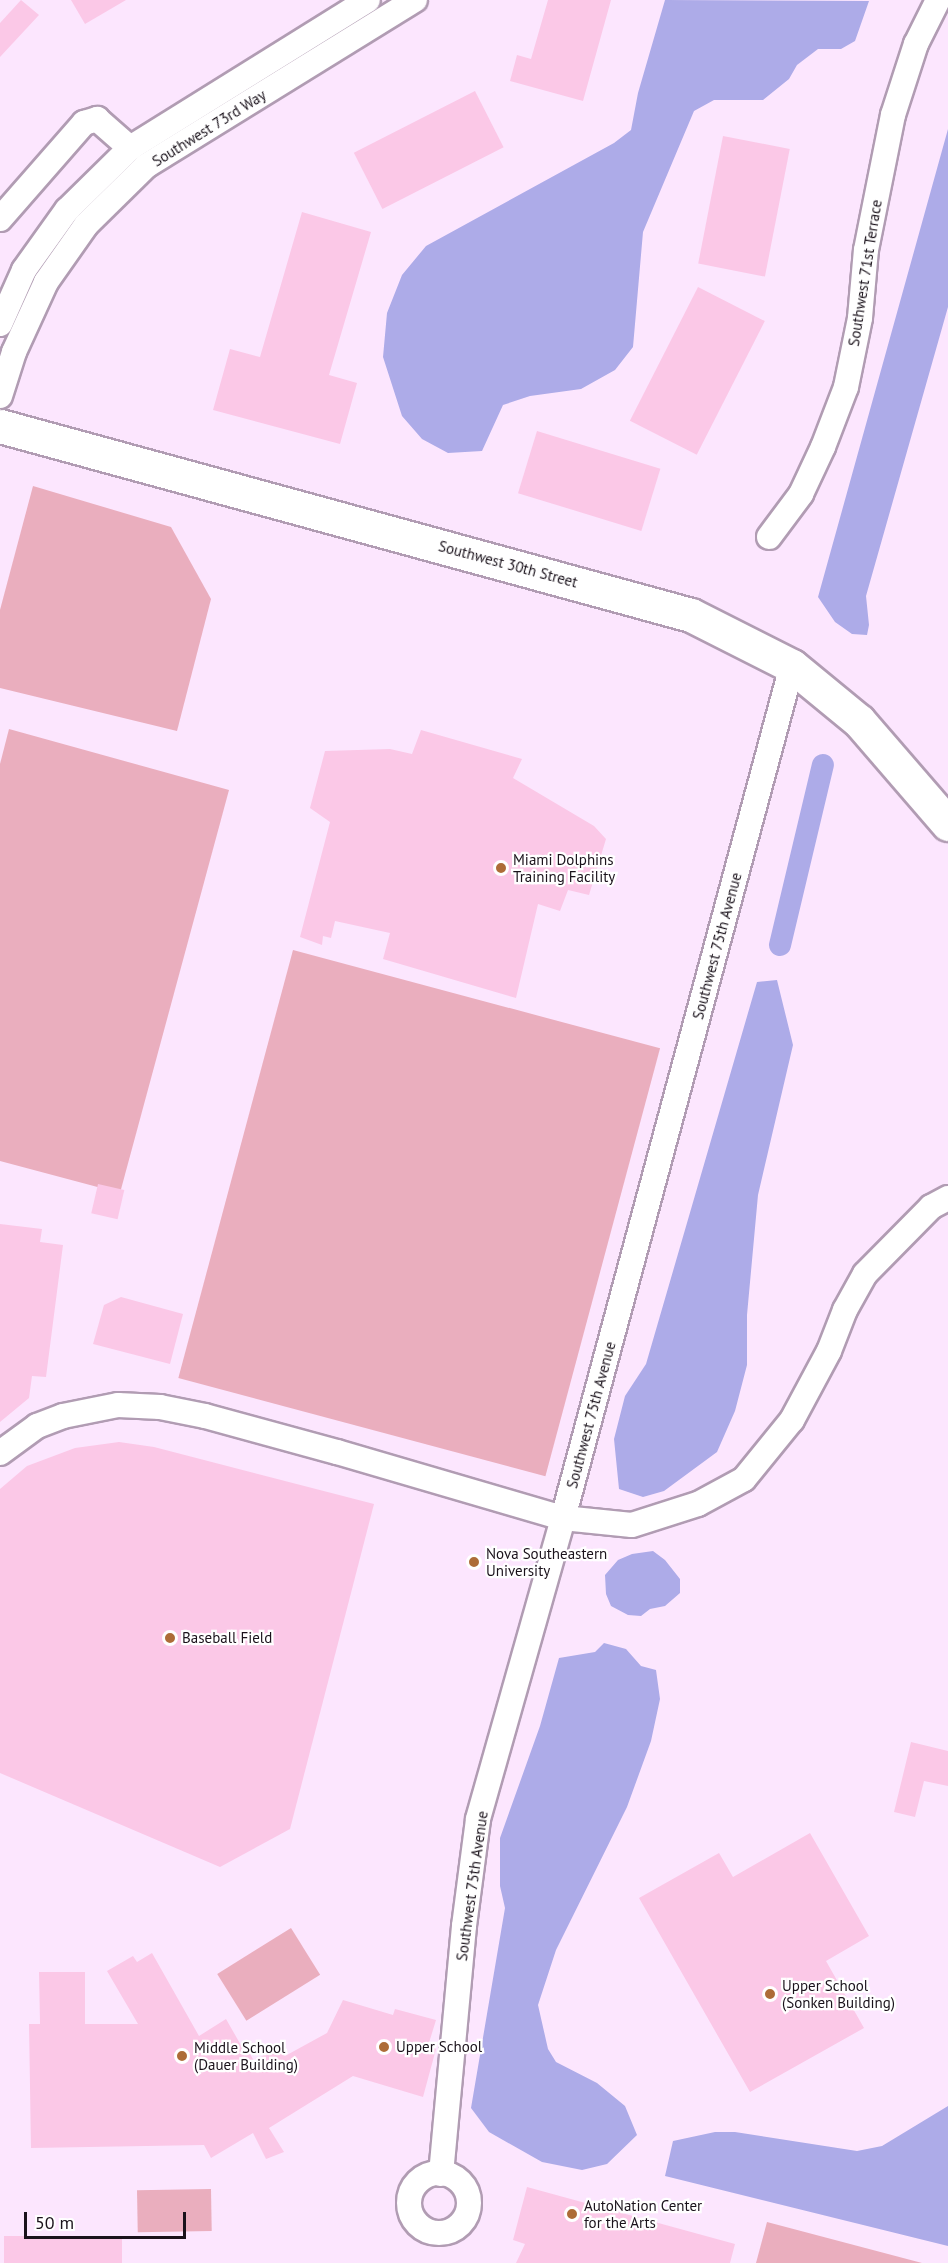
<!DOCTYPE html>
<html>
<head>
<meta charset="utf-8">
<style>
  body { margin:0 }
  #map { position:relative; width:948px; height:2263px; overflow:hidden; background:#fce6fe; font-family:"PT Sans",sans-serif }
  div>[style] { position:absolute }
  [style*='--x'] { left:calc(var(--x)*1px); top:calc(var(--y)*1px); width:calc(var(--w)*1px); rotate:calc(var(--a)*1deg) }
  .green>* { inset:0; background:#eaaebe; transform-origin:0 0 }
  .water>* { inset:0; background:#adabe8 }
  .canal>* { height:22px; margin:-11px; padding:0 11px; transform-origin:11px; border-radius:11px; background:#adabe8 }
  .building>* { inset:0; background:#fbc8e7; transform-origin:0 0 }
  .roads { filter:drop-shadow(2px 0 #b19cb3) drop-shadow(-2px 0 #b19cb3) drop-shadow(0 2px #b19cb3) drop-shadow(0 -2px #b19cb3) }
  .street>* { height:24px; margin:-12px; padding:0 12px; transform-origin:12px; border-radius:12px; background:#fff }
  .street>.ring { margin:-12px; padding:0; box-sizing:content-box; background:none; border:24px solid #fff; border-radius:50% }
  .secondary>* { height:33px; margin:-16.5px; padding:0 16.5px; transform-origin:16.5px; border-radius:16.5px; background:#fff }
  .dots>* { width:16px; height:16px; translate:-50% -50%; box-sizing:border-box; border:3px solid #fff; border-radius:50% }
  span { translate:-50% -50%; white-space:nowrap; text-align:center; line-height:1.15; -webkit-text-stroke:4.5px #fff; paint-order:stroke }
  .street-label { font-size:15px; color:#1a121b }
  .poi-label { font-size:15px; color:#1a121b }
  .left { translate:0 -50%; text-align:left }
  .scale { position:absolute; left:24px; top:2212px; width:162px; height:27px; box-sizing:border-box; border:3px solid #1a121b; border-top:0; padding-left:8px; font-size:18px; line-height:21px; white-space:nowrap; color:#1a121b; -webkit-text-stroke:4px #fff; paint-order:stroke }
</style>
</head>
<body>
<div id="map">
  <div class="green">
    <i style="clip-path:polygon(33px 486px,171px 527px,211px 599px,177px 731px,0 688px,0 610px)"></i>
    <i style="clip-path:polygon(9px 729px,229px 790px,120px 1193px,0 1161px,0 764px)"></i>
    <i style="left:293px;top:950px;width:380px;height:443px;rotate:15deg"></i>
    <i style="left:291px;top:1928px;width:55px;height:87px;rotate:58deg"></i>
    <i style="left:211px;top:2189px;width:42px;height:74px;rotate:89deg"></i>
    <i style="clip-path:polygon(767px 2222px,922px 2263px,756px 2263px)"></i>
  </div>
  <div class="water">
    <i style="clip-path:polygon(665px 0,869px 1px,855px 41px,841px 49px,818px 49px,797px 65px,789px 79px,763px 100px,714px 100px,694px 111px,643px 232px,633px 347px,615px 370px,581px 389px,530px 396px,503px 405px,482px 451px,448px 453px,422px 439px,402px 416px,383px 357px,387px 313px,402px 275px,426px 246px,614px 143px,631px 130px,638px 93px)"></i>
    <i style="clip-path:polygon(948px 129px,948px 307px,866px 596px,869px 625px,867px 635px,852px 634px,835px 622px,818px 597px)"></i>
    <i style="clip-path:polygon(777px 980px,793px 1045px,758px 1195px,747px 1315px,747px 1365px,735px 1411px,717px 1452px,664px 1491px,643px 1497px,619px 1489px,614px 1439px,625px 1396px,646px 1364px,757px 982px)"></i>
    <i style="clip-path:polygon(653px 1551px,665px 1560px,680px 1579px,680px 1593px,665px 1606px,650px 1609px,641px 1616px,628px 1615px,611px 1606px,606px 1594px,605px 1575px,618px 1560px,632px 1554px)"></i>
    <i style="clip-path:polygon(604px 1643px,626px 1649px,641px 1666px,656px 1670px,660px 1699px,651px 1741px,627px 1807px,556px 1950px,538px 2005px,548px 2049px,556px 2062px,597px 2083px,625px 2106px,637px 2135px,607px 2164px,582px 2170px,542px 2162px,489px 2132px,471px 2108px,505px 1908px,500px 1886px,500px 1838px,540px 1726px,559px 1658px,595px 1652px)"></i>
    <i style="clip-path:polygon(948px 2106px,948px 2246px,665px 2176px,673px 2141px,715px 2132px,735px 2132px,857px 2151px,882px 2146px)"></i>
  </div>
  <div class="canal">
    <i style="--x:780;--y:945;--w:185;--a:-76.6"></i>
  </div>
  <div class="building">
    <i style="clip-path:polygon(21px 0,39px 15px,0 57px,0 23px)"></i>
    <i style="clip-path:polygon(71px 0,126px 0,85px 24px)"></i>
    <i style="clip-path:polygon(548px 0,611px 0,583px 101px,510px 81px,517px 55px,531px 59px)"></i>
    <i style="left:475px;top:91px;width:63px;height:136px;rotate:63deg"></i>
    <i style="left:723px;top:136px;width:68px;height:130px;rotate:11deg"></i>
    <i style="clip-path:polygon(302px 212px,371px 232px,329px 375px,357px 383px,340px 444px,213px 410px,230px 349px,260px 357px)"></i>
    <i style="left:698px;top:287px;width:75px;height:150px;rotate:27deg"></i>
    <i style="left:537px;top:431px;width:129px;height:65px;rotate:17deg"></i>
    <i style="clip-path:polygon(421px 730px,522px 759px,513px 778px,594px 826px,606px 839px,589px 895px,568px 890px,560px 911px,538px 904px,516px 998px,383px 959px,390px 933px,335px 921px,331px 938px,323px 936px,322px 945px,300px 937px,330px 822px,310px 808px,325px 751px,390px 749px,412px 754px)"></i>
    <i style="left:98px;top:1184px;width:27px;height:30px;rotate:13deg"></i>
    <i style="clip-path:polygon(0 1224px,42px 1229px,40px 1242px,63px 1245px,46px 1377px,32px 1376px,29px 1398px,0 1422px)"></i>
    <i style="clip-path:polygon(121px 1297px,183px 1314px,170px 1364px,93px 1344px,104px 1305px)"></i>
    <i style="clip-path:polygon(119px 1442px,154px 1447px,374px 1504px,290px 1829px,220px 1867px,0 1773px,0 1489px,27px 1466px,75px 1448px)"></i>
    <i style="clip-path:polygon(911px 1742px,948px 1751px,948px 1786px,924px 1781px,915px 1817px,894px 1812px)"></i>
    <i style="clip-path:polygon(810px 1833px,869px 1936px,826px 1961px,864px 2028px,750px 2092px,639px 1898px,719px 1853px,733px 1877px)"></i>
    <i style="clip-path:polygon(152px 1953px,199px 2036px,226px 2019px,242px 2047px,245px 2045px,254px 2061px,277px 2047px,285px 2056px,327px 2033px,343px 2000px,393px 2015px,395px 2009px,436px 2020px,428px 2046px,436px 2049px,423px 2097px,353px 2076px,269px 2128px,284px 2152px,266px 2159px,253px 2133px,211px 2158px,204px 2145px,31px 2148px,29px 2024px,40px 2024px,39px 1972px,85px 1972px,85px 2024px,138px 2024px,107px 1971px,133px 1956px,137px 1962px)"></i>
    <i style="clip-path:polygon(527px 2187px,735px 2244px,730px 2263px,516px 2263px,525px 2244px,513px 2240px)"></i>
    <i style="left:122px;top:2236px;width:27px;height:118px;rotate:90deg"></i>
  </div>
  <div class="roads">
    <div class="street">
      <i style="--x:0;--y:219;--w:128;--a:-48.8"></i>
      <i style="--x:84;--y:123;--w:14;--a:-17"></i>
      <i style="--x:97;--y:119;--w:44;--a:41.3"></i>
      <i style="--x:0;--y:324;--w:59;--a:-66"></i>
      <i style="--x:24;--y:270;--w:74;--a:-54.4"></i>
      <i style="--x:67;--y:210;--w:88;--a:-44.5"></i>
      <i style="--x:130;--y:148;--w:280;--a:-31.9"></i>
      <i style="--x:0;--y:396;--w:46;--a:-72.3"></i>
      <i style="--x:14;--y:352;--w:77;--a:-65.4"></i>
      <i style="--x:46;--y:282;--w:70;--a:-54.9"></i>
      <i style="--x:86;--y:225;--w:84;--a:-44.5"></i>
      <i style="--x:146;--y:166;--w:316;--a:-31.7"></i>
      <i style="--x:769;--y:537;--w:54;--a:-53.3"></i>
      <i style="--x:801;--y:494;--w:52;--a:-64.9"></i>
      <i style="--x:823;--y:447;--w:64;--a:-69"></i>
      <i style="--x:846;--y:387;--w:70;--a:-78.5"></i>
      <i style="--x:860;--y:318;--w:68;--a:-85"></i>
      <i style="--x:866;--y:250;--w:138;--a:-78.7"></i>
      <i style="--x:893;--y:115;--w:75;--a:-72.1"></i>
      <i style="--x:916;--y:44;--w:49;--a:-63.4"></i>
      <i style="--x:0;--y:1453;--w:46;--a:-36.1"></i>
      <i style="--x:37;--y:1426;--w:28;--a:-21"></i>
      <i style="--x:63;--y:1416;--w:56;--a:-11.3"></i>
      <i style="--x:118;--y:1405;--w:42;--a:2.7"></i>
      <i style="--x:160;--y:1407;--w:46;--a:11.3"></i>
      <i style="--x:205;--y:1416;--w:137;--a:15.3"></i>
      <i style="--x:337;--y:1452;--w:235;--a:16.3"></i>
      <i style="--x:563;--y:1518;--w:69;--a:5.8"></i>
      <i style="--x:632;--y:1525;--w:69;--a:-17.7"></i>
      <i style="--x:698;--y:1504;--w:52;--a:-28.5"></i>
      <i style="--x:744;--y:1479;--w:76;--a:-50.9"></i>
      <i style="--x:792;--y:1420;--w:78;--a:-61.8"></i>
      <i style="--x:829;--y:1351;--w:44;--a:-68.7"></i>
      <i style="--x:845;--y:1310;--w:41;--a:-60.9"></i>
      <i style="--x:865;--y:1274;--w:94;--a:-45.4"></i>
      <i style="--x:931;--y:1207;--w:19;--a:-28"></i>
      <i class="ring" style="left:409px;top:2173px;width:36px;height:36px"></i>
      <i style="--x:441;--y:2174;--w:249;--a:-84.7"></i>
      <i style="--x:464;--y:1926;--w:108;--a:-82.5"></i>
      <i style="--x:478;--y:1819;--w:313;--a:-74.2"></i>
      <i style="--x:563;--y:1518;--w:882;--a:-74.96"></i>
    </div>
    <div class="secondary">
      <i style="--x:0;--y:426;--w:716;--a:15.3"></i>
      <i style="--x:691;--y:615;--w:113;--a:26.8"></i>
      <i style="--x:792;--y:666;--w:87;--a:39.4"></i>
      <i style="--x:859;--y:721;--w:136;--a:49.2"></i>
    </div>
  </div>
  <div class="dots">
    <i style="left:501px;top:868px;background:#ad6c37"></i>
    <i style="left:474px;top:1562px;background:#ad6c37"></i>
    <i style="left:170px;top:1638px;background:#ad6c37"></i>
    <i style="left:770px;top:1994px;background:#ad6c37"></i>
    <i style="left:384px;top:2047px;background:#ad6c37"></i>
    <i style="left:182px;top:2056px;background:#ad6c37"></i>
    <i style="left:572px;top:2214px;background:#ad6c37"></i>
  </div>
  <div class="street-label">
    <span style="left:209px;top:128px;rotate:-32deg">Southwest 73rd Way</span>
    <span style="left:865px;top:273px;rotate:-81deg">Southwest 71st Terrace</span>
    <span style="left:508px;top:564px;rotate:15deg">Southwest 30th Street</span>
    <span style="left:717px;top:946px;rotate:-75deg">Southwest 75th Avenue</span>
    <span style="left:591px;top:1415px;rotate:-75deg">Southwest 75th Avenue</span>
    <span style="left:472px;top:1886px;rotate:-82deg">Southwest 75th Avenue</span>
  </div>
  <div class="poi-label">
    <span class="left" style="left:513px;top:868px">Miami Dolphins<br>Training Facility</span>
    <span class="left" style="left:486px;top:1562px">Nova Southeastern<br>University</span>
    <span class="left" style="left:182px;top:1638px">Baseball Field</span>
    <span class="left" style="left:782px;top:1994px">Upper School<br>(Sonken Building)</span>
    <span class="left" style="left:194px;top:2056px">Middle School<br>(Dauer Building)</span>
    <span class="left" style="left:396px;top:2047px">Upper School</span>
    <span class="left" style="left:584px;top:2214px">AutoNation Center<br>for the Arts</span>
  </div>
  <div class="scale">50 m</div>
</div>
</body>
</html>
